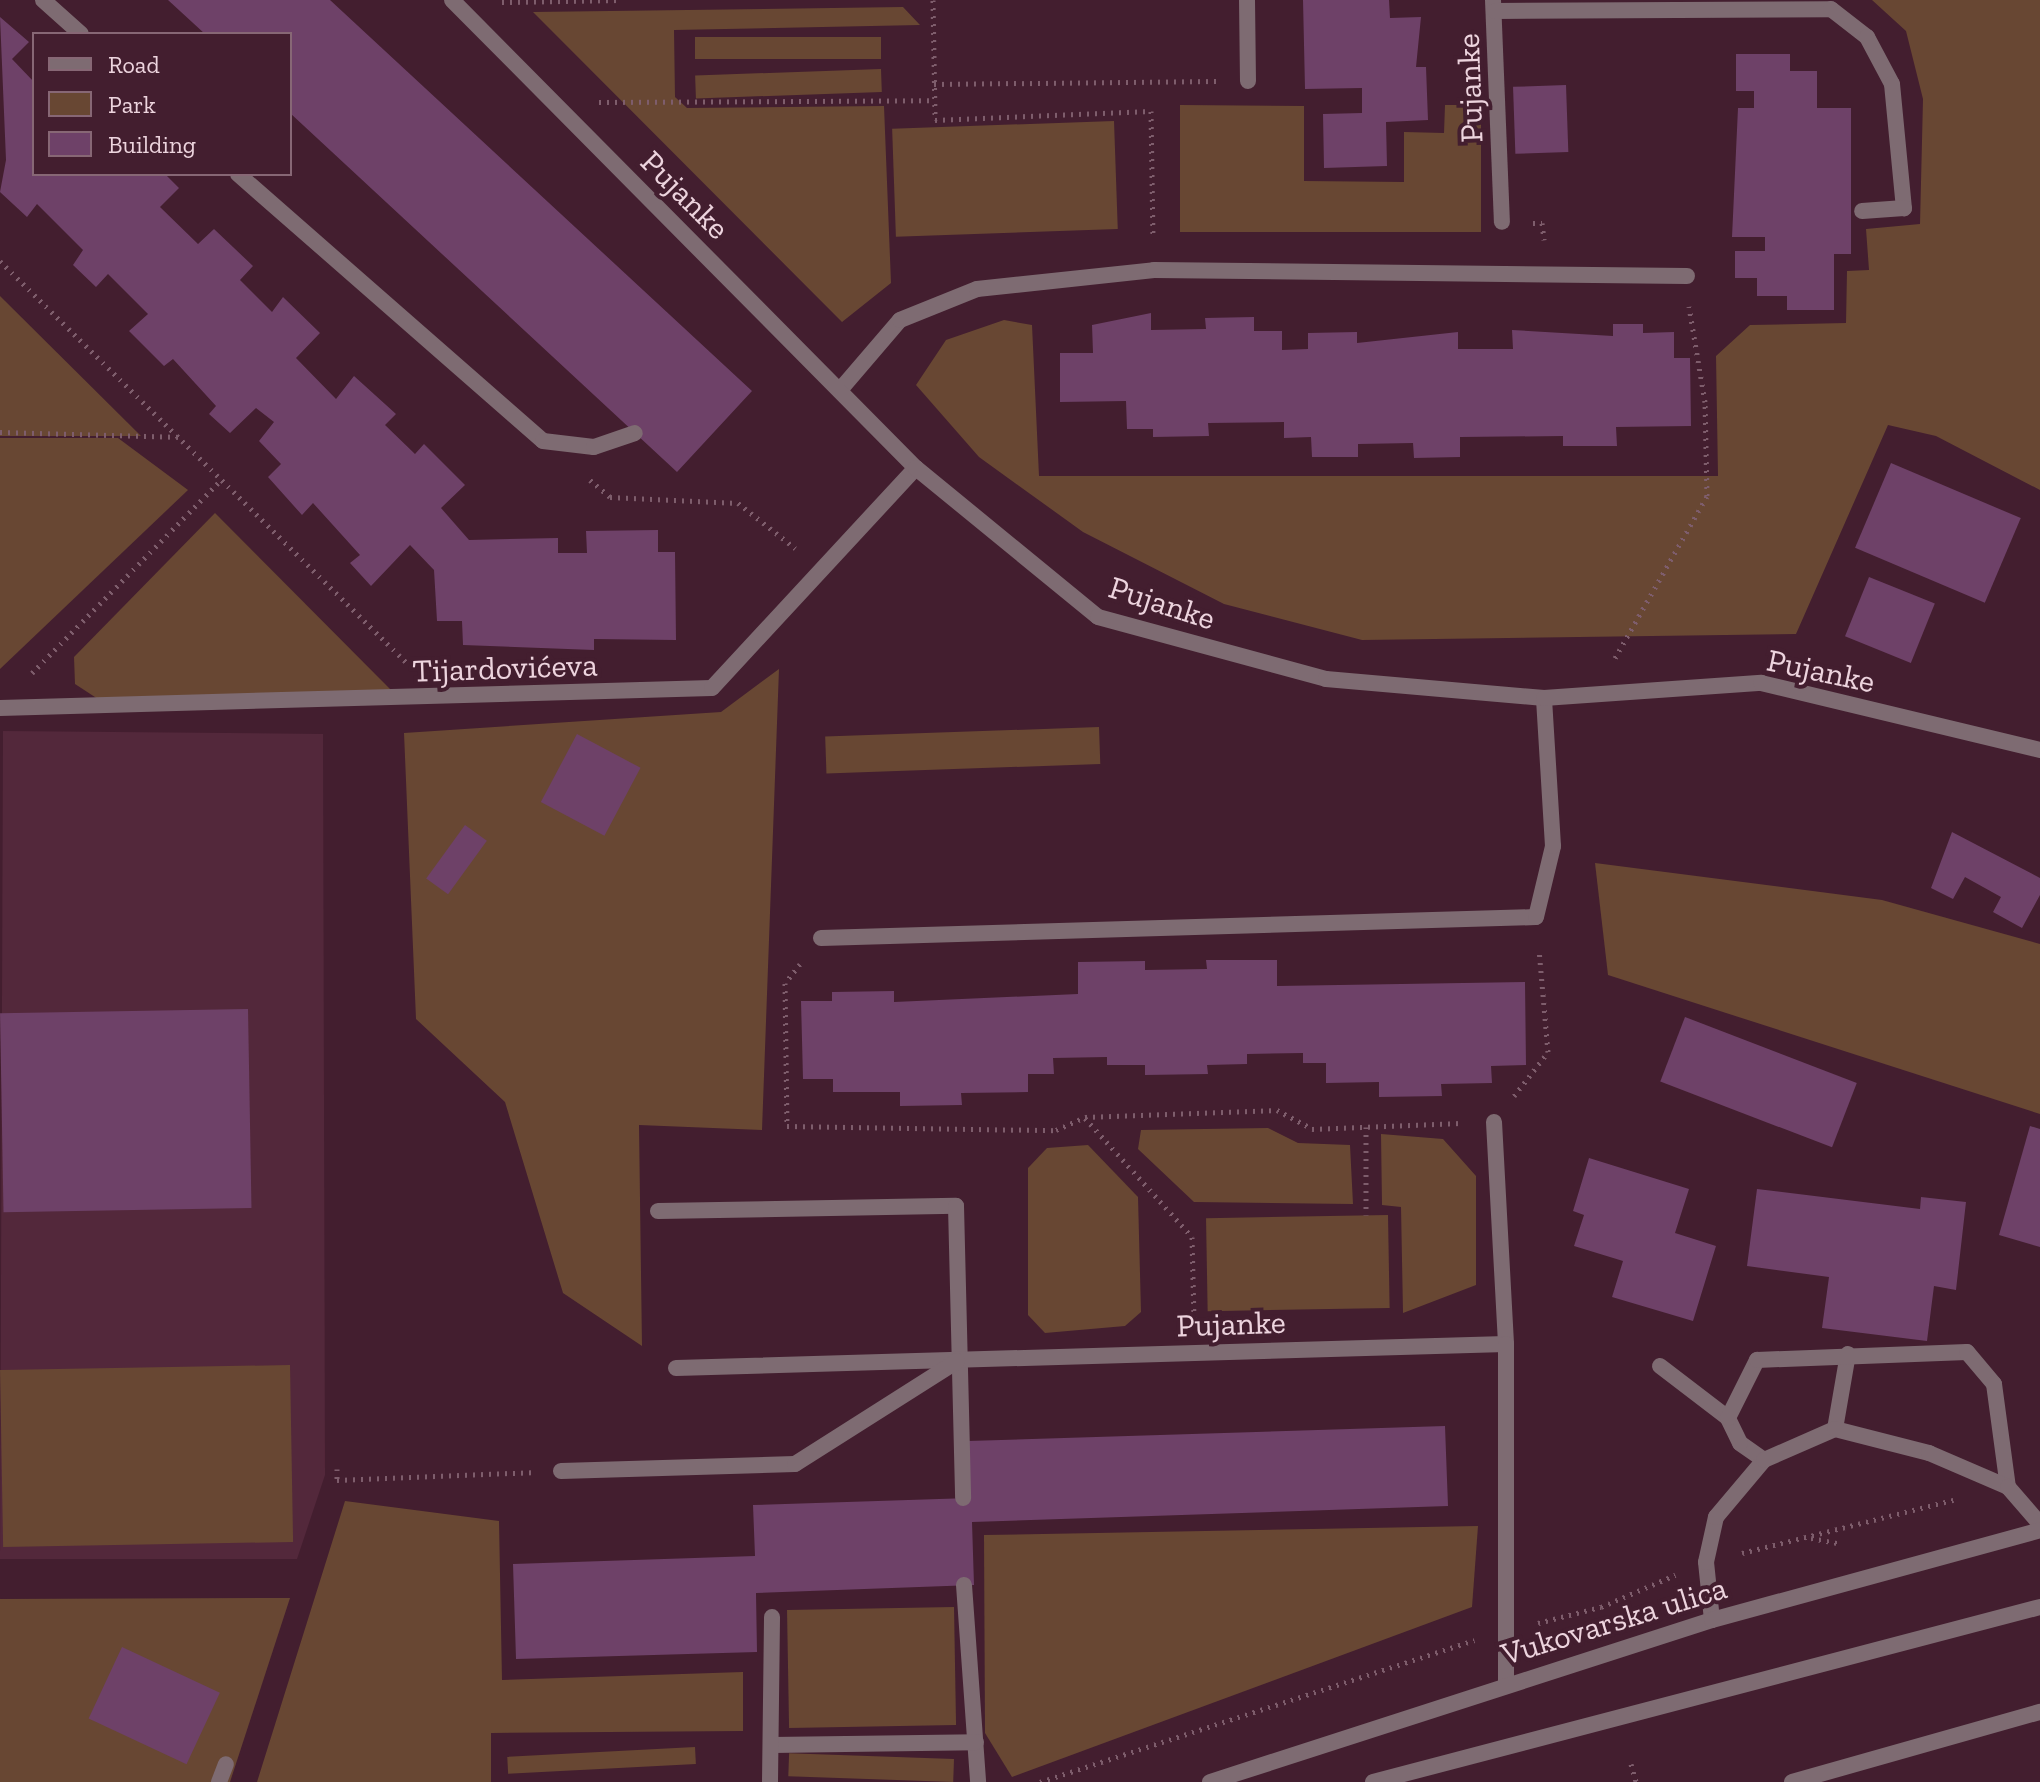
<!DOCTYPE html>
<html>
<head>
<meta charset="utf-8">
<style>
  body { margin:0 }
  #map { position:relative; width:2040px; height:1782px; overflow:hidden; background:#431e2f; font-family:"Zilla Slab",serif }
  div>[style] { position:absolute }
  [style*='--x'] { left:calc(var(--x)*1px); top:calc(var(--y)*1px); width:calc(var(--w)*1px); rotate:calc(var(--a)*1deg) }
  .built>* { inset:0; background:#53283b }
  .green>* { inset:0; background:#684733; transform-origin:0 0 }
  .building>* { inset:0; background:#6e4168; transform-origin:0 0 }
  .path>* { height:5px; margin-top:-2.5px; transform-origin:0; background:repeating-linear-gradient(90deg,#7e5d6c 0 2px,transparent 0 8px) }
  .service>* { height:16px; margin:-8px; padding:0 8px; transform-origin:8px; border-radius:8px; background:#7e6b72 }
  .minor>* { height:16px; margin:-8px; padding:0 8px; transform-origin:8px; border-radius:8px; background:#7e6b72 }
  .tertiary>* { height:16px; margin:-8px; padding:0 8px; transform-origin:8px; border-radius:8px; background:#7e6b72 }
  span { translate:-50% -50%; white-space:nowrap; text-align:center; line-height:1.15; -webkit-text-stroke:8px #431e2f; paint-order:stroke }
  .street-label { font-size:32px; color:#edd4de }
  .legend { position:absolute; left:32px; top:32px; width:260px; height:144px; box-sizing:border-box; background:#431e2f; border:2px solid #876775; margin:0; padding:10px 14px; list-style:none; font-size:24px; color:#edd4de }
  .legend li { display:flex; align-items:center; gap:16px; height:40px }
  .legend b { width:40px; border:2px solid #876775 }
</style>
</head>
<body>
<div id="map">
  <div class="built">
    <i style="clip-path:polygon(3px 731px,323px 734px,325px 1475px,297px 1559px,0 1559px)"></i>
  </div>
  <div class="green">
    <i style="clip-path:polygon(1872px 0,2040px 0,2040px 490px,1936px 436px,1888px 425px,1796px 634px,1362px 640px,1224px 604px,1083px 532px,979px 457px,916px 385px,946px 340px,1004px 320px,1032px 325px,1039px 476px,1718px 476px,1716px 356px,1750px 325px,1846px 323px,1847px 271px,1869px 270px,1866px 229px,1920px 224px,1923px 99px,1906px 31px)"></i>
    <i style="clip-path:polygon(903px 7px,920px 25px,674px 30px,675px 97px,687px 108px,884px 106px,891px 283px,842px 322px,533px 12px)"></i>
    <i style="left:881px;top:37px;width:22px;height:186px;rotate:90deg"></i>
    <i style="left:881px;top:69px;width:23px;height:186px;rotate:88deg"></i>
    <i style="clip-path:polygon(1180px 105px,1304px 106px,1304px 181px,1404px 182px,1404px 132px,1444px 133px,1445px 105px,1481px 105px,1481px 232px,1180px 232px)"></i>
    <i style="left:1114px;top:121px;width:108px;height:222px;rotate:88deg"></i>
    <i style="clip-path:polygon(0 296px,141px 436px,0 436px)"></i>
    <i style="clip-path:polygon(0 438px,118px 438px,188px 490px,0 669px)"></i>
    <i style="clip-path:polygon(215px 513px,391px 690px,98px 699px,75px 684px,74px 657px)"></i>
    <i style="clip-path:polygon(779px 669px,762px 1130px,639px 1125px,642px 1346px,563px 1293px,505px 1102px,416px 1019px,404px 733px,721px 712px)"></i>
    <i style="left:1099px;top:727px;width:37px;height:274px;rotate:88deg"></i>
    <i style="clip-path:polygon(1595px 863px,1882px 900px,2040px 944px,2040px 1114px,1608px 975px)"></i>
    <i style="clip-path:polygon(1268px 1128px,1298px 1143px,1350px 1145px,1353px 1204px,1194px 1202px,1138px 1149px,1141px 1130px)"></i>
    <i style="clip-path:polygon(1381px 1134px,1443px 1139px,1476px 1176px,1476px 1285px,1403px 1313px,1401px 1207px,1382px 1205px)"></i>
    <i style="clip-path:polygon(1088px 1145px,1138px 1197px,1141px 1312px,1125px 1326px,1045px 1333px,1028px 1315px,1028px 1168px,1047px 1148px)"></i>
    <i style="left:1388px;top:1215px;width:93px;height:182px;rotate:89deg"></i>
    <i style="left:290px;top:1365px;width:177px;height:290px;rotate:89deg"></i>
    <i style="clip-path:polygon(345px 1501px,499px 1521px,502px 1680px,743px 1672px,743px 1731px,491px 1733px,491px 1782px,257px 1782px)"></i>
    <i style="clip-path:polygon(1478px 1526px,1472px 1607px,1012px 1777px,985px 1733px,984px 1535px)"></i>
    <i style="clip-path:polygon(290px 1598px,230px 1782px,0 1782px,0 1599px)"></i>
    <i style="left:954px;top:1607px;width:118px;height:167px;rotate:89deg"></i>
    <i style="left:695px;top:1747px;width:17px;height:188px;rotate:87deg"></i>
    <i style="left:954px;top:1759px;width:23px;height:165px;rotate:92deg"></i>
  </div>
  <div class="building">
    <i style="clip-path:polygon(168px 0,330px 0,752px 391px,677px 472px,290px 113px,290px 34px,205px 34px)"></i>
    <i style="clip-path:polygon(1303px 0,1389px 0,1390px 18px,1421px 17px,1416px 67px,1426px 67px,1428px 120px,1386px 122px,1387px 166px,1324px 168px,1323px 114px,1362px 113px,1362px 88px,1305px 89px)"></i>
    <i style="clip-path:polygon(0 17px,29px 42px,12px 59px,34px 82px,34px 174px,165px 174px,179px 188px,160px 207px,198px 244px,214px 229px,253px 266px,240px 280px,272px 312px,283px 297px,320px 333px,296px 358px,336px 399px,354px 376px,396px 414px,385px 425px,415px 454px,424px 444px,465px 485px,441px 508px,469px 540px,558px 538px,558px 553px,587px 553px,586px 531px,658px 530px,658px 552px,675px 552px,676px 640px,594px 639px,594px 650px,463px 645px,462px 621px,437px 621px,434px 570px,410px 545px,371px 586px,350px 563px,360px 555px,313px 503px,302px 515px,268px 477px,281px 464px,259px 441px,274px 422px,256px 408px,230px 433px,209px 414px,216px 406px,173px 359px,164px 366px,129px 331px,148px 314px,108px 274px,96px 287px,73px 265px,83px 250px,37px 204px,27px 217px,0 192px,6px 160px)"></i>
    <i style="clip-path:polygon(1736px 54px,1790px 54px,1790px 71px,1817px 71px,1817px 108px,1851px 108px,1851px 254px,1834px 254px,1834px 310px,1787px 310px,1787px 296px,1757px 296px,1757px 278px,1735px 278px,1735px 251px,1765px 251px,1765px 237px,1732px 237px,1738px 108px,1754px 108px,1754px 91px,1736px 91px)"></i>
    <i style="left:1566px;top:85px;width:67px;height:53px;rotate:88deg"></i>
    <i style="clip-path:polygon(1151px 313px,1151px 330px,1206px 329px,1205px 318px,1254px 317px,1254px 331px,1282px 331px,1282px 350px,1308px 349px,1308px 333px,1357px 332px,1357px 343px,1458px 332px,1458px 349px,1513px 349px,1512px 330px,1613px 336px,1613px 324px,1643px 324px,1643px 333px,1674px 332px,1674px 358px,1690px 358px,1691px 426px,1616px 427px,1617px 446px,1563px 446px,1563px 436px,1460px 437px,1460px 457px,1414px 458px,1413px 443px,1358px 444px,1358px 457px,1312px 457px,1311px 437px,1284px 438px,1284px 422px,1208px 423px,1209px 436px,1153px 437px,1153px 429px,1127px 429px,1126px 401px,1060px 402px,1060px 353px,1093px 353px,1092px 325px)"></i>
    <i style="left:1891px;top:463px;width:141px;height:92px;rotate:23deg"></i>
    <i style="left:1869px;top:577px;width:71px;height:64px;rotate:22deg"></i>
    <i style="left:577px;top:734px;width:72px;height:77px;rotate:28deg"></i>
    <i style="left:465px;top:825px;width:27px;height:66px;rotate:36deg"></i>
    <i style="clip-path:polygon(1952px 832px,2040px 878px,2040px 895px,2022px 928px,1993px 912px,2001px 897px,1965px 877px,1953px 899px,1931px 888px)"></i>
    <i style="clip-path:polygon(1206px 960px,1277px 960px,1277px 986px,1525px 982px,1526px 1065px,1491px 1066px,1492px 1083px,1441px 1084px,1442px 1096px,1379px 1097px,1379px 1082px,1326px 1083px,1326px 1063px,1303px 1063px,1303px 1053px,1247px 1054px,1247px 1064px,1207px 1065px,1208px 1074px,1145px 1075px,1145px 1065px,1107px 1065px,1107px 1057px,1053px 1058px,1054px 1074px,1028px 1074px,1028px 1092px,961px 1093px,962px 1105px,900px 1106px,900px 1092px,833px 1092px,833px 1079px,803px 1079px,801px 1001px,832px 1001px,832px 992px,894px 991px,894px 1002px,1078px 994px,1078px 962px,1145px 961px,1145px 970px,1207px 969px)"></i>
    <i style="left:248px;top:1009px;width:199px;height:248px;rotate:89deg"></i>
    <i style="left:1685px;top:1017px;width:184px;height:69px;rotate:21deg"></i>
    <i style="clip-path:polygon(2030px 1126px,2040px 1129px,2040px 1247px,1999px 1235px)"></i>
    <i style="clip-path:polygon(1589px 1158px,1689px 1189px,1675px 1233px,1716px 1246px,1693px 1321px,1612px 1297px,1623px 1261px,1574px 1246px,1584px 1215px,1573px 1211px)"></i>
    <i style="clip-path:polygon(1757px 1189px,1920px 1209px,1921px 1197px,1966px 1202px,1956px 1290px,1934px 1286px,1927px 1341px,1822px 1328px,1829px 1277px,1747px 1266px)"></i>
    <i style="clip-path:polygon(1445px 1426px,1448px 1506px,972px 1522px,974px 1585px,756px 1593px,757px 1652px,516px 1659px,513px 1564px,755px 1556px,753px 1505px,970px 1498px,968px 1441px)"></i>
    <i style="left:122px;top:1647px;width:108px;height:79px;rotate:25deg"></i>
  </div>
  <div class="path">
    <i style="--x:933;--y:0;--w:120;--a:89"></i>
    <i style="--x:935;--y:120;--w:216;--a:-2.4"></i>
    <i style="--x:1151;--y:111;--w:126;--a:89.1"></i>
    <i style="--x:502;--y:2;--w:119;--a:-1"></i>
    <i style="--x:934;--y:84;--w:283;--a:-0.6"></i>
    <i style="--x:599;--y:102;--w:335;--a:-0.3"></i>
    <i style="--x:1533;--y:223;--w:9;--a:0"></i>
    <i style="--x:1542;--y:223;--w:17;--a:83"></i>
    <i style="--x:0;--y:261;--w:571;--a:44.65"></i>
    <i style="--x:0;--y:432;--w:183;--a:1.6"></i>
    <i style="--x:590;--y:480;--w:26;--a:40"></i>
    <i style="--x:610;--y:497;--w:128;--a:2.7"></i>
    <i style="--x:738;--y:503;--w:73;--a:38.3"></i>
    <i style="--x:1615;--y:658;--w:186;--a:-60.4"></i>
    <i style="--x:1707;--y:496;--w:94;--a:-91.2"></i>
    <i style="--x:1705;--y:402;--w:97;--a:-99.5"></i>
    <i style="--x:32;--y:673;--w:269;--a:-45.6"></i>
    <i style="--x:800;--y:964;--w:24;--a:128"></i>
    <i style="--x:785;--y:983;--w:143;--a:89.2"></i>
    <i style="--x:787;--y:1126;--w:269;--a:0.9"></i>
    <i style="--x:1056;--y:1130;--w:32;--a:-24"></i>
    <i style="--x:1085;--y:1117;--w:192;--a:-2.1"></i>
    <i style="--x:1277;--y:1110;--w:40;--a:28"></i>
    <i style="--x:1312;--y:1129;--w:149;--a:-2.3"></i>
    <i style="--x:1514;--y:1096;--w:56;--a:-52.3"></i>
    <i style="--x:1548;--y:1052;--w:102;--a:-95"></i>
    <i style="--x:1085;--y:1118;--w:160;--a:48"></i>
    <i style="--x:1192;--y:1237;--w:82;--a:88.6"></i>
    <i style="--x:1366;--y:1127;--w:88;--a:90"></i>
    <i style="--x:337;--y:1469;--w:11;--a:90"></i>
    <i style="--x:337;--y:1480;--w:195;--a:-2.3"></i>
    <i style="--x:1811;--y:1538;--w:31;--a:11"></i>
    <i style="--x:1742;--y:1553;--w:218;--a:-14.1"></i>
    <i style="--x:1538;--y:1623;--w:65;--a:-14.3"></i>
    <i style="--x:1601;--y:1607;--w:81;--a:-23.4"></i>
    <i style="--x:1631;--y:1764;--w:19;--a:74"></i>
    <i style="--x:1040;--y:1782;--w:457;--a:-18.1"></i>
  </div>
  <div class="service">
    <i style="--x:43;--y:0;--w:51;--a:41.8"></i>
    <i style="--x:1247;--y:0;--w:81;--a:89.3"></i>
    <i style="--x:1493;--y:0;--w:222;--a:87.7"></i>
    <i style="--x:1495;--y:11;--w:336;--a:-0.3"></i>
    <i style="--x:1831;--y:9;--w:46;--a:37.9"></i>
    <i style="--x:1867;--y:37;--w:53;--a:62"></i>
    <i style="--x:1892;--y:84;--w:125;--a:84.5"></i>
    <i style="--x:1904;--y:208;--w:42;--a:175.9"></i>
    <i style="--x:238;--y:174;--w:405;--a:41.2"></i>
    <i style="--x:543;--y:441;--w:51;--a:6.7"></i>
    <i style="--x:594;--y:447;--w:43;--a:-18.9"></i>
    <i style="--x:840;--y:390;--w:92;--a:-49.4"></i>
    <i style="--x:900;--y:320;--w:83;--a:-21.9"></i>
    <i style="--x:977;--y:289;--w:178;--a:-6.1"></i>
    <i style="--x:1154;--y:270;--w:533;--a:0.64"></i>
    <i style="--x:0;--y:708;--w:712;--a:-1.61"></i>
    <i style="--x:712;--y:688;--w:300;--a:-47.2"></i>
    <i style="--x:821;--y:938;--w:715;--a:-1.68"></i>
    <i style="--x:1536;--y:917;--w:73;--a:-76.5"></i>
    <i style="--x:1553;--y:846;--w:148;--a:-93.5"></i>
    <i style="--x:1494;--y:1122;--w:222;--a:86.9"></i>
    <i style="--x:658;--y:1211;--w:298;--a:-1"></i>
    <i style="--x:956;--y:1206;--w:292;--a:88.6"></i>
    <i style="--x:1660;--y:1366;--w:86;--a:37.4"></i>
    <i style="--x:676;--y:1368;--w:830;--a:-1.66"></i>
    <i style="--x:1506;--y:1344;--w:338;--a:90"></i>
    <i style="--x:1835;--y:1429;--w:76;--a:-80.2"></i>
    <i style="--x:1764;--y:1460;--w:29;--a:-145"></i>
    <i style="--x:1740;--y:1443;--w:28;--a:-116"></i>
    <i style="--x:1728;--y:1418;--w:65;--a:-63.4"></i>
    <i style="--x:1757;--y:1360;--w:210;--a:-2.2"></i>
    <i style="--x:1967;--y:1352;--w:42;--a:49.8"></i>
    <i style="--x:1994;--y:1384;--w:104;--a:82.3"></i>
    <i style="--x:561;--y:1471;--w:234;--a:-1.7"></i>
    <i style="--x:795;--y:1464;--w:192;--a:-32.4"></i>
    <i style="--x:964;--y:1585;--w:197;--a:85.9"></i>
    <i style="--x:1712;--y:1620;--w:58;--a:-95.9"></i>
    <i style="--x:1706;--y:1562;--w:46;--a:-77.5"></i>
    <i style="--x:1716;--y:1517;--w:75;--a:-49.9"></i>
    <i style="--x:1764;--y:1460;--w:77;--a:-23.6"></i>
    <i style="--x:1835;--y:1429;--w:97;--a:14.3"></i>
    <i style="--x:1929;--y:1453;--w:86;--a:23.3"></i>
    <i style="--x:2008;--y:1487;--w:49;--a:49.1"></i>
    <i style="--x:772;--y:1745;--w:204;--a:-0.8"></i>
    <i style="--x:219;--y:1782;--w:19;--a:-69"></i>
    <i style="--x:770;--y:1782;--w:165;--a:-89.3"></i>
    <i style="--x:1792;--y:1782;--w:258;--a:-15.8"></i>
  </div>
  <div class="minor">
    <i style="--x:452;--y:0;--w:659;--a:45.25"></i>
    <i style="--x:916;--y:468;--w:235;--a:39.3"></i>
    <i style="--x:1098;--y:617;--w:236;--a:15.2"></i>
    <i style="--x:1326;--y:679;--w:219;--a:5"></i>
    <i style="--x:1544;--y:698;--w:218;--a:-4"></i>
    <i style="--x:1761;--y:683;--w:287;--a:13.5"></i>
  </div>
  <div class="tertiary">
    <i style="--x:1210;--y:1782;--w:527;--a:-17.89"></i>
    <i style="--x:1712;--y:1620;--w:340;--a:-15.3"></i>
    <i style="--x:1373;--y:1782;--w:690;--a:-14.7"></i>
  </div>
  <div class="street-label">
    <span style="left:1470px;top:88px;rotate:-92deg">Pujanke</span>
    <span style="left:685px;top:195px;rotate:45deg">Pujanke</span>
    <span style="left:1162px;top:603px;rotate:18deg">Pujanke</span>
    <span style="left:505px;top:668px;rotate:-2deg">Tijardovićeva</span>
    <span style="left:1821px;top:671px;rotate:12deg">Pujanke</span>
    <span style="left:1231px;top:1324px;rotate:-2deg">Pujanke</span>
    <span style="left:1614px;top:1621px;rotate:-17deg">Vukovarska ulica</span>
  </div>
  <ul class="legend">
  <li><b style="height:10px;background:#7e6b72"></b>Road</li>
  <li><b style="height:22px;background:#684733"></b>Park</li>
  <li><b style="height:22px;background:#6e4168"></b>Building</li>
  </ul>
</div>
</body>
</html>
